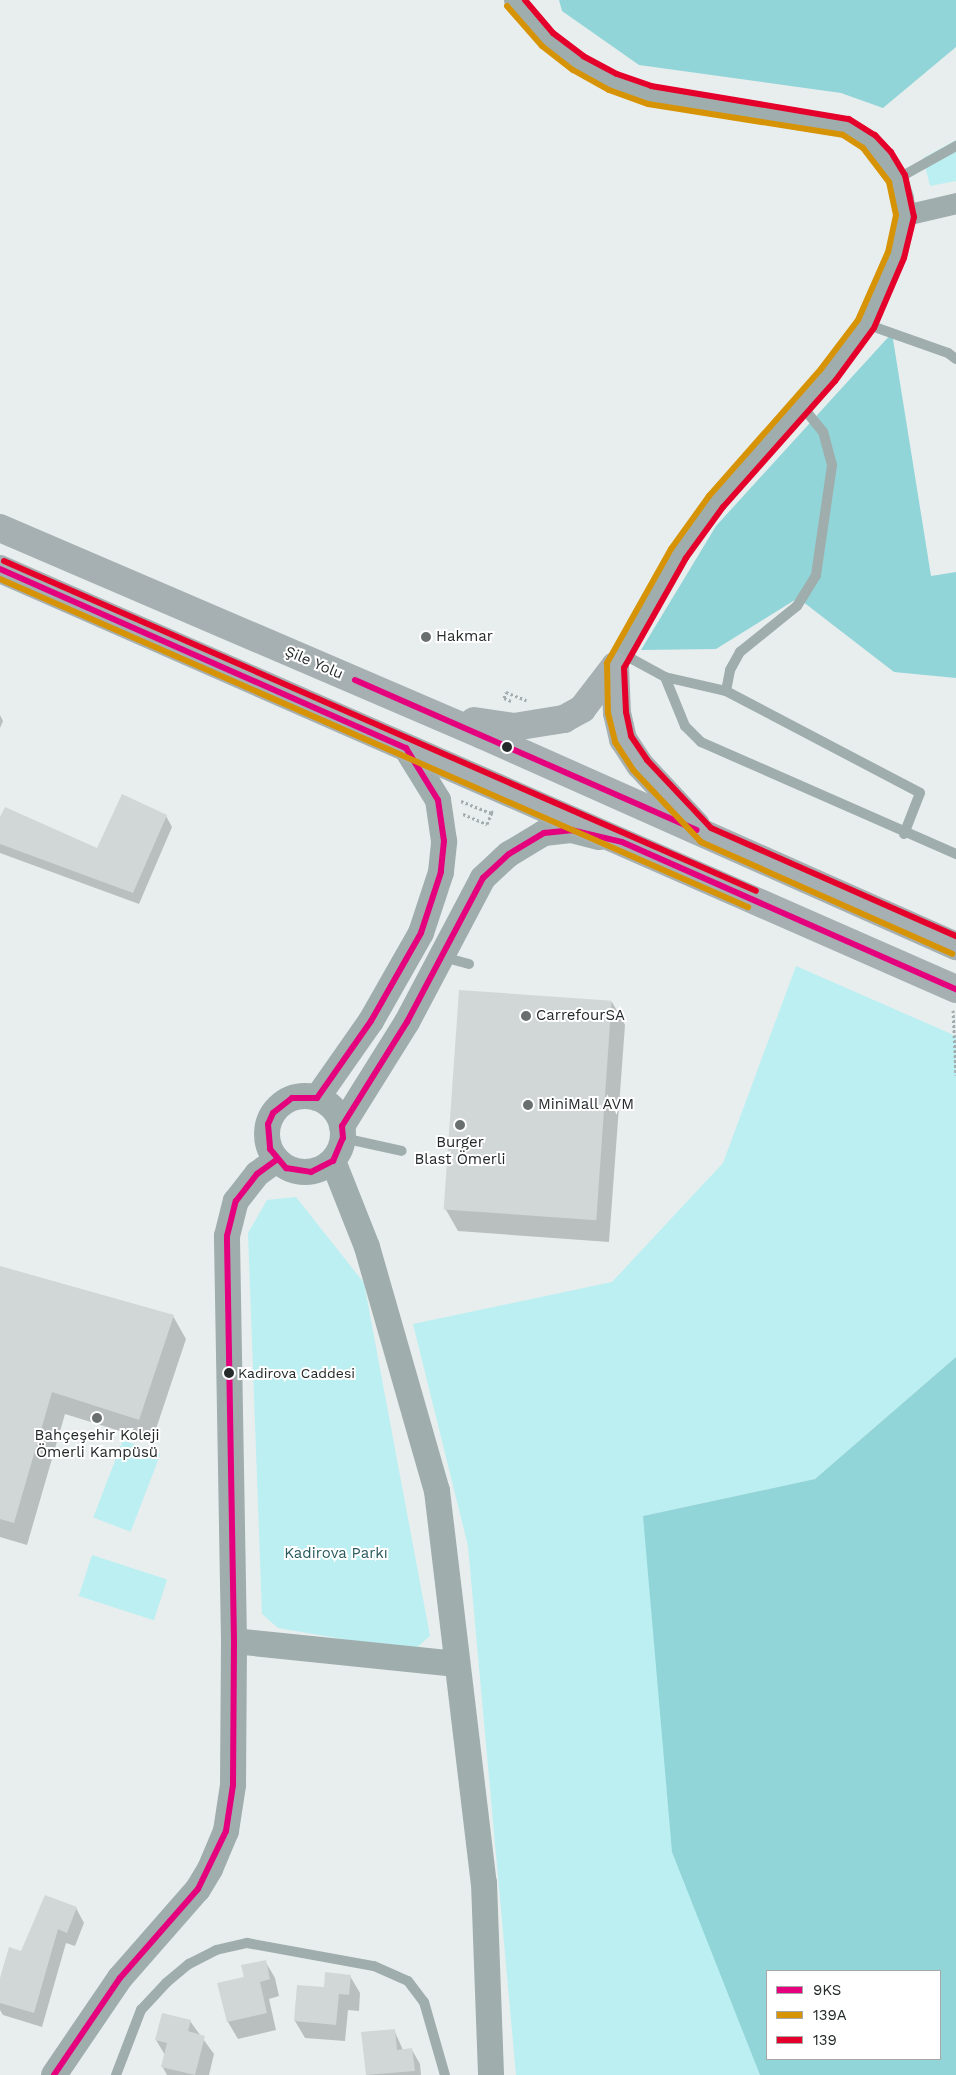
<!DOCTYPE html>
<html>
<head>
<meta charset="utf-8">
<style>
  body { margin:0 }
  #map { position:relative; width:956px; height:2075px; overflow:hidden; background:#e8eeee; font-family:"Work Sans",sans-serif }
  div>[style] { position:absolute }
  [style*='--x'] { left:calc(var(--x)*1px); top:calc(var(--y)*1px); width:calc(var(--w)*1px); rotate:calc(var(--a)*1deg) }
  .green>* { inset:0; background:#bbeff2; transform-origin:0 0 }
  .forest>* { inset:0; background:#91d5d9 }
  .shadow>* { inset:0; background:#0003 }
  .building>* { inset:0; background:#d1d6d7; transform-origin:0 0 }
  .path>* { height:3px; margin-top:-1.5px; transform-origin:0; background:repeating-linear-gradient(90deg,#a3adad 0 2.5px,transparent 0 5px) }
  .service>* { height:10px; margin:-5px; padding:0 5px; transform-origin:5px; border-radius:5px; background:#a0adad }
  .minor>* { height:21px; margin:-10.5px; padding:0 10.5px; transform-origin:10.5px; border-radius:10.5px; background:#a0adad }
  .tertiary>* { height:26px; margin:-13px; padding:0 13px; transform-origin:13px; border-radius:13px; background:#a0adad }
  .tertiary>.ring { margin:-13px; padding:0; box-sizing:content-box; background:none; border:26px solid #a0adad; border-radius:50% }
  .trunk>* { height:28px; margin:-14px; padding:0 14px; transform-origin:14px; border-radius:14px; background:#a6b0b2 }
  .bus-1>* { height:6px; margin:-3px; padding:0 3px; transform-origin:3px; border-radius:3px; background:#e5007d }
  .bus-2>* { height:6px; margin:-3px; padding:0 3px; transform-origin:3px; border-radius:3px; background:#d79306 }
  .bus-3>* { height:6px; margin:-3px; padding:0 3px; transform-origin:3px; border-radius:3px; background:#e4002b }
  .dots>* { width:14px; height:14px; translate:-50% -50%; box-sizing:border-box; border:2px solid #fff; border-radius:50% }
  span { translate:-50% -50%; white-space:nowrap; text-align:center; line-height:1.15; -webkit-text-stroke:4px #fff; paint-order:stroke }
  .bus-label { font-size:14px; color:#242929 }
  .left { translate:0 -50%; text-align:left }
  .poi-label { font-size:15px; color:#242929 }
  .street-label { font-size:15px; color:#242929 }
  .park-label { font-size:15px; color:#285a5e }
  .legend { position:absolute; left:766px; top:1970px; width:175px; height:90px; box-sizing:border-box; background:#fff; border:1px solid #a7a9a9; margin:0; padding:6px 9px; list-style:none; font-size:15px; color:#242929 }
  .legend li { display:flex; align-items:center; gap:10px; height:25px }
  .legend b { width:25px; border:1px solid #a7a9a9 }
</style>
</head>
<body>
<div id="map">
  <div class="green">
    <i style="clip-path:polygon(956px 140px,956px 181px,930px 186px,923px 158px)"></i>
    <i style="clip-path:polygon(796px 966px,956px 1036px,956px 1357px,815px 1479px,643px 1516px,760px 2075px,516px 2075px,468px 1546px,413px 1324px,612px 1282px,723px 1163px)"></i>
    <i style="clip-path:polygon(296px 1197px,364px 1283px,430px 1636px,413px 1651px,278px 1628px,262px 1614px,248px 1233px,267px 1200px)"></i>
    <i style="left:123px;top:1440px;width:40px;height:83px;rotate:21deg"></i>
    <i style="left:92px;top:1555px;width:79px;height:43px;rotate:18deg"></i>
  </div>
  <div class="forest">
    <i style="clip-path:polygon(559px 0,956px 0,956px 47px,883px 108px,841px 93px,639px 65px,562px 11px)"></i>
    <i style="clip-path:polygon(892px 333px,931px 576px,956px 572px,956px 678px,894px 672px,798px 598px,716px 649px,641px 650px,716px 526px)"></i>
    <i style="clip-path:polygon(evenodd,956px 1357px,956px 2075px,760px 2075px,672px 1852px,643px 1516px,815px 1479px,956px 1357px,767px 1971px,940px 1971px,940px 2059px,767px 2059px,767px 1971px)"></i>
  </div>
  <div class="shadow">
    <i style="clip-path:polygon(0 715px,3px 721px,0 728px)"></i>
    <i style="clip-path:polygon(166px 816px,172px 827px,139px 904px,0 853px,0 821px,98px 849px)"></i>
    <i style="clip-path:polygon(612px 1002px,625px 1025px,609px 1242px,458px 1231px,445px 1208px)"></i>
    <i style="clip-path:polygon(0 1267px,173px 1316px,186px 1339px,152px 1441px,65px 1414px,27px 1545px,0 1537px)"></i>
    <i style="clip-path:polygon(76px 1908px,84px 1923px,75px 1946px,66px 1943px,42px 2027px,3px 2015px,0 2010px,0 1983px,22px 1952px)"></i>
    <i style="clip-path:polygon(265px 1961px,275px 1978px,279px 1996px,269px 1999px,276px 2030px,238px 2039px,228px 2022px,218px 1984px,245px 1978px)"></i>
    <i style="clip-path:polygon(350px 1976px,360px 1993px,359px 2011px,348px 2010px,345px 2041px,305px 2038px,295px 2021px,325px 1989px)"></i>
    <i style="clip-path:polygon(190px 2021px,214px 2054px,209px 2075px,167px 2075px,162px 2066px,165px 2055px,156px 2040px)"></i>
    <i style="clip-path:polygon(394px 2030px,403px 2050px,412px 2050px,420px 2064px,421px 2075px,367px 2075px,362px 2033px)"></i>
  </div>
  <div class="building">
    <i style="clip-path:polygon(122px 794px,167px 815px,133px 893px,0 844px,0 817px,5px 807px,97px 848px)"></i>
    <i style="left:459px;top:990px;width:153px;height:220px;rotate:4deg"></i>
    <i style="clip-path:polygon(0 1266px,174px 1315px,139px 1420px,52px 1392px,14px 1523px,0 1519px)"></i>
    <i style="clip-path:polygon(45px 1895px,77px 1907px,67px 1933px,58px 1929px,34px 2013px,0 2003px,0 1978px,9px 1947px,21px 1951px)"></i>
    <i style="clip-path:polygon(266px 1960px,270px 1979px,260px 1982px,267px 2013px,227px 2022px,217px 1983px,244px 1977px,241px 1965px)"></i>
    <i style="clip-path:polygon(325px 1972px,351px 1975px,349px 1995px,339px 1994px,336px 2025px,294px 2021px,297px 1985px,324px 1987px)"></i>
    <i style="clip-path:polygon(162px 2013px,191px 2020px,188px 2031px,205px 2036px,195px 2075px,161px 2067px,167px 2043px,155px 2040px)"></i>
    <i style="clip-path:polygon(395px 2029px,397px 2050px,412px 2048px,415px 2071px,366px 2075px,361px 2032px)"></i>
  </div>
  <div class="path">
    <i style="--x:511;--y:701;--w:8;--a:-157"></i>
    <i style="--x:504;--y:698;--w:6;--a:-72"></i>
    <i style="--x:506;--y:692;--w:22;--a:22"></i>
    <i style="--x:461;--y:801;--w:32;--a:22"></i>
    <i style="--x:491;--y:813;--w:4;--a:-56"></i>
    <i style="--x:463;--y:814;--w:26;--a:23"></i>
    <i style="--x:487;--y:824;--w:15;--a:-67"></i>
    <i style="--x:953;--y:1010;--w:65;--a:87.4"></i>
  </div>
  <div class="service">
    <i style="--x:897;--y:179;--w:68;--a:-29.2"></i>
    <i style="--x:866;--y:324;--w:87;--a:19.5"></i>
    <i style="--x:948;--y:353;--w:10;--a:37"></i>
    <i style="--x:621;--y:653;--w:50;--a:28.6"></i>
    <i style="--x:665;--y:677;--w:63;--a:12.9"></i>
    <i style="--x:726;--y:691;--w:219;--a:27.7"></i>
    <i style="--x:920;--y:793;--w:44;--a:111.3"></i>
    <i style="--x:665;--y:677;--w:53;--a:67.8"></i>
    <i style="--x:685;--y:726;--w:23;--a:45"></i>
    <i style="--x:701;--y:742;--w:279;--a:23.7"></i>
    <i style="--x:726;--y:691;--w:21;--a:-79"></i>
    <i style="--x:730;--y:670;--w:21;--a:-61"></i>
    <i style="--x:740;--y:652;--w:73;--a:-38.9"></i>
    <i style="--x:797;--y:606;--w:36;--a:-58"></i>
    <i style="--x:816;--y:575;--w:111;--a:-81.7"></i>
    <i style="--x:832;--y:465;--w:34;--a:-105"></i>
    <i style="--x:823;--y:432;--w:33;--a:-129"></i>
    <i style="--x:443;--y:957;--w:27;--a:15"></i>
    <i style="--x:343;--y:1138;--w:60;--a:12.4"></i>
    <i style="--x:116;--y:2075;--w:70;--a:-69"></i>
    <i style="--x:141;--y:2010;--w:37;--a:-47"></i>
    <i style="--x:166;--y:1983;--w:30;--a:-40"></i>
    <i style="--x:189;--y:1964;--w:30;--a:-27"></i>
    <i style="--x:216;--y:1950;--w:32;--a:-13"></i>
    <i style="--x:247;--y:1943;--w:129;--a:10.3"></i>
    <i style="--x:374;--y:1966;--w:37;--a:24"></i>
    <i style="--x:408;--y:1981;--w:26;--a:53"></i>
    <i style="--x:424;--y:2002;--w:76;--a:74"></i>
  </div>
  <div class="minor">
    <i style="--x:514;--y:0;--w:51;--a:49.8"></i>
    <i style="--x:547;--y:39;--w:39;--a:38"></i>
    <i style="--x:578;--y:63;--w:40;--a:28"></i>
    <i style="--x:613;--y:82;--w:38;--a:20"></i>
    <i style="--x:649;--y:95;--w:200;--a:9.2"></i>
    <i style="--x:846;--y:127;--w:27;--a:31"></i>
    <i style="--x:869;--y:141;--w:22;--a:47"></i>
    <i style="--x:884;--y:157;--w:26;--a:59"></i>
    <i style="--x:897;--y:179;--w:20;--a:72"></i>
    <i style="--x:903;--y:198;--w:17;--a:83"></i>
    <i style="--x:905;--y:215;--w:41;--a:102.7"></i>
    <i style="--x:896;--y:255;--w:75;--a:113.5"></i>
    <i style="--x:866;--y:324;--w:64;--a:126.7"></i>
    <i style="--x:828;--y:375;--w:169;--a:131.4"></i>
    <i style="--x:716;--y:502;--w:63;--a:126"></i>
    <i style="--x:679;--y:553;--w:130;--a:119.5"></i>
    <i style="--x:905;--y:215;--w:52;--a:-13.2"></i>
  </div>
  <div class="tertiary">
    <i class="ring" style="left:267px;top:1096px;width:50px;height:50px"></i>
    <i style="--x:317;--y:1098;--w:94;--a:-55"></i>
    <i style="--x:371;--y:1021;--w:101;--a:-60.4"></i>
    <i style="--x:421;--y:933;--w:64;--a:-71.8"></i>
    <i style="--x:441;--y:872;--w:31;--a:-84"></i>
    <i style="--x:444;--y:841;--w:41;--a:-98.3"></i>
    <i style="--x:438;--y:800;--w:61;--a:-121.6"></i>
    <i style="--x:342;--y:1126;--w:123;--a:-58"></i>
    <i style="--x:407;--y:1022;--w:163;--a:-62.2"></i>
    <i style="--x:483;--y:878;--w:35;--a:-43"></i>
    <i style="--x:509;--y:854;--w:41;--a:-31"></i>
    <i style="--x:544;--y:833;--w:27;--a:-6"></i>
    <i style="--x:571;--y:830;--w:29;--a:14"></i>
    <i style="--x:333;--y:1161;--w:92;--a:68.4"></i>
    <i style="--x:367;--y:1247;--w:254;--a:74"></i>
    <i style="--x:437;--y:1491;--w:395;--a:83.2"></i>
    <i style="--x:484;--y:1883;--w:192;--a:87.9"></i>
    <i style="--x:234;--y:1641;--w:224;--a:5.9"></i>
    <i style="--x:54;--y:2075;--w:117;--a:-55.8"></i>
    <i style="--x:120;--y:1978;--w:118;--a:-48.8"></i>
    <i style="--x:198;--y:1889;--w:23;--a:-59"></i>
    <i style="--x:210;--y:1869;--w:41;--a:-67.2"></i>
    <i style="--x:226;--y:1831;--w:47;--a:-81.3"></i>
    <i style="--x:233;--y:1785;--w:144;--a:-89.6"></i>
    <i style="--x:234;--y:1641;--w:405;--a:-91"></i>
    <i style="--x:227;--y:1236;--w:36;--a:-76"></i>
    <i style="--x:236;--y:1201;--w:34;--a:-52"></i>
    <i style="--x:257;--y:1174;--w:24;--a:-36"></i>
  </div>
  <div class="trunk">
    <i style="--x:0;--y:528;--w:525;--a:23.24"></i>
    <i style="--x:482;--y:735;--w:519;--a:24"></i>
    <i style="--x:0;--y:569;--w:1044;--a:23.72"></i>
    <i style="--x:615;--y:666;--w:47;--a:87.6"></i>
    <i style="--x:617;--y:713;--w:27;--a:77"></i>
    <i style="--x:623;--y:739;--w:31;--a:57"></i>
    <i style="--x:640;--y:765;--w:82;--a:47"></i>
    <i style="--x:474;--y:721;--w:40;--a:8.5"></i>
    <i style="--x:514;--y:727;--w:51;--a:-9.1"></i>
    <i style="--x:564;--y:719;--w:21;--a:-29"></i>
    <i style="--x:582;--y:709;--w:54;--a:-52.5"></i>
  </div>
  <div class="bus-1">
    <i style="--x:0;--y:569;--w:444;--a:23.8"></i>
    <i style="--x:406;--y:748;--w:61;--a:58.4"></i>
    <i style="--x:438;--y:800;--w:41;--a:81.7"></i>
    <i style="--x:444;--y:841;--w:31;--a:96"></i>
    <i style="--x:441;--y:872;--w:64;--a:108.2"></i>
    <i style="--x:421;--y:933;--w:101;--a:119.6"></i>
    <i style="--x:371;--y:1021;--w:94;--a:125"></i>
    <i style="--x:317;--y:1098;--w:25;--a:180"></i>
    <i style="--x:292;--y:1098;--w:24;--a:142"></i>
    <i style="--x:273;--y:1113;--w:12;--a:114"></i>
    <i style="--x:268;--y:1124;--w:25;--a:85"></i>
    <i style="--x:270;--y:1149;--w:25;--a:50"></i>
    <i style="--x:286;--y:1168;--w:25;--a:9"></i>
    <i style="--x:311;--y:1172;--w:25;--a:-27"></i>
    <i style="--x:333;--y:1161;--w:25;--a:-67"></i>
    <i style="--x:343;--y:1138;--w:12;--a:-95"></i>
    <i style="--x:342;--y:1126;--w:123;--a:-58"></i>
    <i style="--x:407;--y:1022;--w:163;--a:-62.2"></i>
    <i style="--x:483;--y:878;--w:35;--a:-43"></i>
    <i style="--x:509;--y:854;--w:41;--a:-31"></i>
    <i style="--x:544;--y:833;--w:27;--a:-6"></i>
    <i style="--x:571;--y:830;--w:52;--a:13.2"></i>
    <i style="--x:622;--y:842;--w:365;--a:23.8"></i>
    <i style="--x:355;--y:680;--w:373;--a:23.7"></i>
    <i style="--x:54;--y:2075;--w:117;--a:-55.8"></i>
    <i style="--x:120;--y:1978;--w:118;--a:-48.8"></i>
    <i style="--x:198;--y:1889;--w:64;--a:-64.2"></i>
    <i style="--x:226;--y:1831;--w:47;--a:-81.3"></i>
    <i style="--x:233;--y:1785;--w:144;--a:-89.6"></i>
    <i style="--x:234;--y:1641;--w:405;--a:-91"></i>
    <i style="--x:227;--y:1236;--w:36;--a:-76"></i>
    <i style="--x:236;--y:1201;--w:34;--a:-52"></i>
    <i style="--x:257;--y:1174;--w:24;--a:-36"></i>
  </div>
  <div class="bus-2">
    <i style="--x:507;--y:6;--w:53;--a:48.8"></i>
    <i style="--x:542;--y:46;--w:39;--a:38"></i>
    <i style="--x:573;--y:70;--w:41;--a:29.1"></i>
    <i style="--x:609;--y:90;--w:41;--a:19.7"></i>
    <i style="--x:648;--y:104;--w:197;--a:9"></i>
    <i style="--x:843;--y:135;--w:24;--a:33"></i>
    <i style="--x:863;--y:148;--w:43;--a:52.6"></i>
    <i style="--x:889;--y:182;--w:34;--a:78"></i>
    <i style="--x:896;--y:215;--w:38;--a:102"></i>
    <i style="--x:888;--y:252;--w:74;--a:113.8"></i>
    <i style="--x:858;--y:320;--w:61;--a:127.1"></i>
    <i style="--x:821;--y:369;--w:169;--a:131.4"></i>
    <i style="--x:709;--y:496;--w:65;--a:125.6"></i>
    <i style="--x:671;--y:549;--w:131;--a:119.3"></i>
    <i style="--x:607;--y:663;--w:50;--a:88.9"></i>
    <i style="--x:608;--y:713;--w:30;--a:76"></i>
    <i style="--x:615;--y:742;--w:33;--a:57"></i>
    <i style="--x:633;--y:770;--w:99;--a:46.6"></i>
    <i style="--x:701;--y:842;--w:275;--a:24"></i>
    <i style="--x:0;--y:579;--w:817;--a:23.68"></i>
  </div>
  <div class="bus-3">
    <i style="--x:525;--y:0;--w:43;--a:49.7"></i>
    <i style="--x:553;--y:33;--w:38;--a:37"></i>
    <i style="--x:583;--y:56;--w:38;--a:28"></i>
    <i style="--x:617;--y:74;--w:36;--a:19"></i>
    <i style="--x:651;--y:86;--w:201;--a:9.5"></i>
    <i style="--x:849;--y:119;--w:31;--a:32"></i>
    <i style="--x:875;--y:135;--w:23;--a:47"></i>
    <i style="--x:891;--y:152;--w:27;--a:59"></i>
    <i style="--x:905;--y:175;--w:43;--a:77.9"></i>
    <i style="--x:914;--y:217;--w:42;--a:103.7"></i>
    <i style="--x:904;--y:258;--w:76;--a:113.2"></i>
    <i style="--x:874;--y:328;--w:66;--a:126.3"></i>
    <i style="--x:835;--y:381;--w:169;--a:131.6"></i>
    <i style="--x:723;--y:507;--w:63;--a:126"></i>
    <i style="--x:686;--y:558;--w:126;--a:119.4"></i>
    <i style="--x:624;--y:668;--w:44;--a:87.4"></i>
    <i style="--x:626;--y:712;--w:25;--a:78"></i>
    <i style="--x:631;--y:736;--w:29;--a:56"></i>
    <i style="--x:647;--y:760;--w:93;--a:46.7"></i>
    <i style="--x:711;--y:828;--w:268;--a:23.8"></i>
    <i style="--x:4;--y:561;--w:821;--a:23.69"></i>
  </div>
  <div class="dots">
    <i style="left:426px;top:637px;background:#696e6e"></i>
    <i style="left:507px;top:747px;background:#242929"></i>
    <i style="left:526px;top:1016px;background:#696e6e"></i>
    <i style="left:528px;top:1105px;background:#696e6e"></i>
    <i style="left:460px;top:1125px;background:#696e6e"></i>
    <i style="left:229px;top:1373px;background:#242929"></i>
    <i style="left:97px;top:1418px;background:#696e6e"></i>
  </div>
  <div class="bus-label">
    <span class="left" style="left:238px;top:1373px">Kadirova Caddesi</span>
  </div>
  <div class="poi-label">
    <span class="left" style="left:436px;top:637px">Hakmar</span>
    <span class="left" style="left:536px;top:1016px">CarrefourSA</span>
    <span class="left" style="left:538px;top:1105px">MiniMall AVM</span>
    <span style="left:460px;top:1151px">Burger<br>Blast Ömerli</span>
    <span style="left:97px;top:1444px">Bahçeşehir Koleji<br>Ömerli Kampüsü</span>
  </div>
  <div class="street-label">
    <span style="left:314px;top:663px;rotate:23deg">Şile Yolu</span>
  </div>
  <div class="park-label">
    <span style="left:336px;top:1554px">Kadirova Parkı</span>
  </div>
  <ul class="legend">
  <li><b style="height:6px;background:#e5007d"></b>9KS</li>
  <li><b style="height:6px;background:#d79306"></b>139A</li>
  <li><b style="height:6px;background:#e4002b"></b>139</li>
  </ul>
</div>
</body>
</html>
